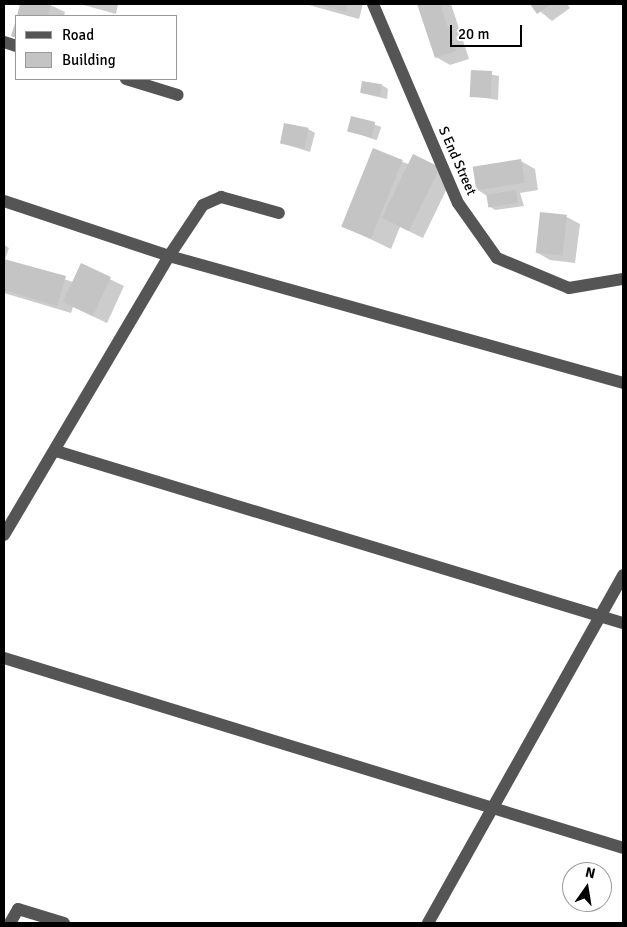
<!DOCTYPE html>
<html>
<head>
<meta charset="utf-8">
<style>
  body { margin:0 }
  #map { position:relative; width:627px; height:927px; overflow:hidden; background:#fff; font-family:Signika,sans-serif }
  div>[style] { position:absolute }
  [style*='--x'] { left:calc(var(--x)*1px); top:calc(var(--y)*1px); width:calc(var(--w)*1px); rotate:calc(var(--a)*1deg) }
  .shadow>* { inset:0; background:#0003; transform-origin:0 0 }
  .building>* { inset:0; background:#c4c4c4; transform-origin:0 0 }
  .minor>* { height:12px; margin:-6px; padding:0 6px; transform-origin:6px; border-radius:6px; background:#555 }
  span { translate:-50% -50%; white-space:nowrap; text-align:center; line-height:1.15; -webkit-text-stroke:4.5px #fff; paint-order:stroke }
  .street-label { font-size:14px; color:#000 }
  .frame { position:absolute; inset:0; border:5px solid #000; pointer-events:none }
  .legend { position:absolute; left:15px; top:15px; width:162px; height:65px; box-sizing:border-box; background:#fff; border:1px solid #999; margin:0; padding:6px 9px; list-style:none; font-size:15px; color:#000 }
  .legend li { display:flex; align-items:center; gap:10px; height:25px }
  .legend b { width:25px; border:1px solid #999 }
  .north { position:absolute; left:562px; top:862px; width:50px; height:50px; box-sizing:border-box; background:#fff; border:1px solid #999; border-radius:50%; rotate:13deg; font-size:14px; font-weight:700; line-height:20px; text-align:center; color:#000 }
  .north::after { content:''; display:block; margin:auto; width:18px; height:22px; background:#000; clip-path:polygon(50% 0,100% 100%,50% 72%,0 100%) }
  .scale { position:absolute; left:450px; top:25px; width:72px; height:22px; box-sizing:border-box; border:2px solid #000; border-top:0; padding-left:6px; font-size:15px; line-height:18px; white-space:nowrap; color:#000; -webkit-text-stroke:4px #fff; paint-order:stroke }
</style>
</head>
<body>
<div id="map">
  <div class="shadow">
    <i style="clip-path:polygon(22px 4px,48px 4px,65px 12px,64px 16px,18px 16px)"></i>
    <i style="clip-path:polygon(80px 4px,118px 4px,116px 14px)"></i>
    <i style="clip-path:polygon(305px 4px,363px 4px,359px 19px)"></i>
    <i style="clip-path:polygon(419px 4px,451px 4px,469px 59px,450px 65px,436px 57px)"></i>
    <i style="clip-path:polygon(531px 4px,567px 4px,570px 8px,552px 21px)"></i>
    <i style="clip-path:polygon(472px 71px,499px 76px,498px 100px,472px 96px)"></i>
    <i style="clip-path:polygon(382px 85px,388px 89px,387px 99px,361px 93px)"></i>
    <i style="left:352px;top:117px;width:31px;height:14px;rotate:19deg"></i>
    <i style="clip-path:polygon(308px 129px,315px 133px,310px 152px,281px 143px)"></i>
    <i style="clip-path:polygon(374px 149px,410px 165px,414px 156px,453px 176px,423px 238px,400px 227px,391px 249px,343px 226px)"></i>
    <i style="clip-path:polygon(521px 161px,535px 169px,538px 190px,520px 193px,524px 206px,495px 210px,489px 206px,487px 196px,478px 190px)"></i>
    <i style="clip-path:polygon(567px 217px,580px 224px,575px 263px,550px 260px,536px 252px)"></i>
    <i style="clip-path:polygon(4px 245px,9px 248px,5px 260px,73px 282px,81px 265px,124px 286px,107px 323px,73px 307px,71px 313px,4px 293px)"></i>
  </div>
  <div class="building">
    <i style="clip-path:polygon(20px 4px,51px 4px,48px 16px,17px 16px)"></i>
    <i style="clip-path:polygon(316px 4px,348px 4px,346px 12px)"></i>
    <i style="clip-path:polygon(417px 4px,440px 4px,456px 51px,435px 58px)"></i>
    <i style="clip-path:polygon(530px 4px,551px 4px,537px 14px)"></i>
    <i style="clip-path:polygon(16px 20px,16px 38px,11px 36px)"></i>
    <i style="left:471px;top:70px;width:21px;height:27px;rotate:3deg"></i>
    <i style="left:362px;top:81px;width:20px;height:12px;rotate:9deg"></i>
    <i style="left:351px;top:116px;width:25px;height:16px;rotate:14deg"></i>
    <i style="left:284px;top:123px;width:25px;height:21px;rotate:11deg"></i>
    <i style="left:373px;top:148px;width:32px;height:85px;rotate:22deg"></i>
    <i style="left:413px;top:154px;width:30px;height:71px;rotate:26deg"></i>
    <i style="left:521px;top:159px;width:24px;height:49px;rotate:81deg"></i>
    <i style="left:516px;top:190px;width:13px;height:30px;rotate:81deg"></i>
    <i style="left:540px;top:212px;width:27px;height:41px;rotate:6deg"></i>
    <i style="clip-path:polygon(4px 259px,66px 276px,57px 306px,4px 290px)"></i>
    <i style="left:81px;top:263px;width:33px;height:43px;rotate:25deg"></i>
  </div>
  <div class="minor">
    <i style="--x:373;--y:4;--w:216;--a:66.9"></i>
    <i style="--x:458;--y:203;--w:67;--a:54.7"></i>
    <i style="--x:497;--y:258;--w:78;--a:22.6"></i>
    <i style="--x:569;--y:288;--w:55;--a:-9.5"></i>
    <i style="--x:4;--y:42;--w:13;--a:18"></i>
    <i style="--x:126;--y:79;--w:54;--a:17.1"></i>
    <i style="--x:4;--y:201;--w:174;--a:18.4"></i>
    <i style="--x:169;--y:256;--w:61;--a:-56.3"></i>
    <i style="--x:203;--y:205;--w:20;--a:-24"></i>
    <i style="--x:221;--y:197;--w:60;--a:15.4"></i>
    <i style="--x:56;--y:451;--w:593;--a:16.88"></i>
    <i style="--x:4;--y:535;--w:324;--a:-59.4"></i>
    <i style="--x:169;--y:256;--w:471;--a:15.6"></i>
    <i style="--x:4;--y:658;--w:648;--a:17.06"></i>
    <i style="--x:10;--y:923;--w:16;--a:-60"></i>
    <i style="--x:18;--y:909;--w:48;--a:16.9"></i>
    <i style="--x:428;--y:923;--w:399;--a:-60.7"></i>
  </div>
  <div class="street-label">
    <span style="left:457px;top:161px;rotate:66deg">S End Street</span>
  </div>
  <div class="frame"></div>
  <ul class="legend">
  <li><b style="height:6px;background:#555"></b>Road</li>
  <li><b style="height:14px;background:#c4c4c4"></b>Building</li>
  </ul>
  <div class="north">N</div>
  <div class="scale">20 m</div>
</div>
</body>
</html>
